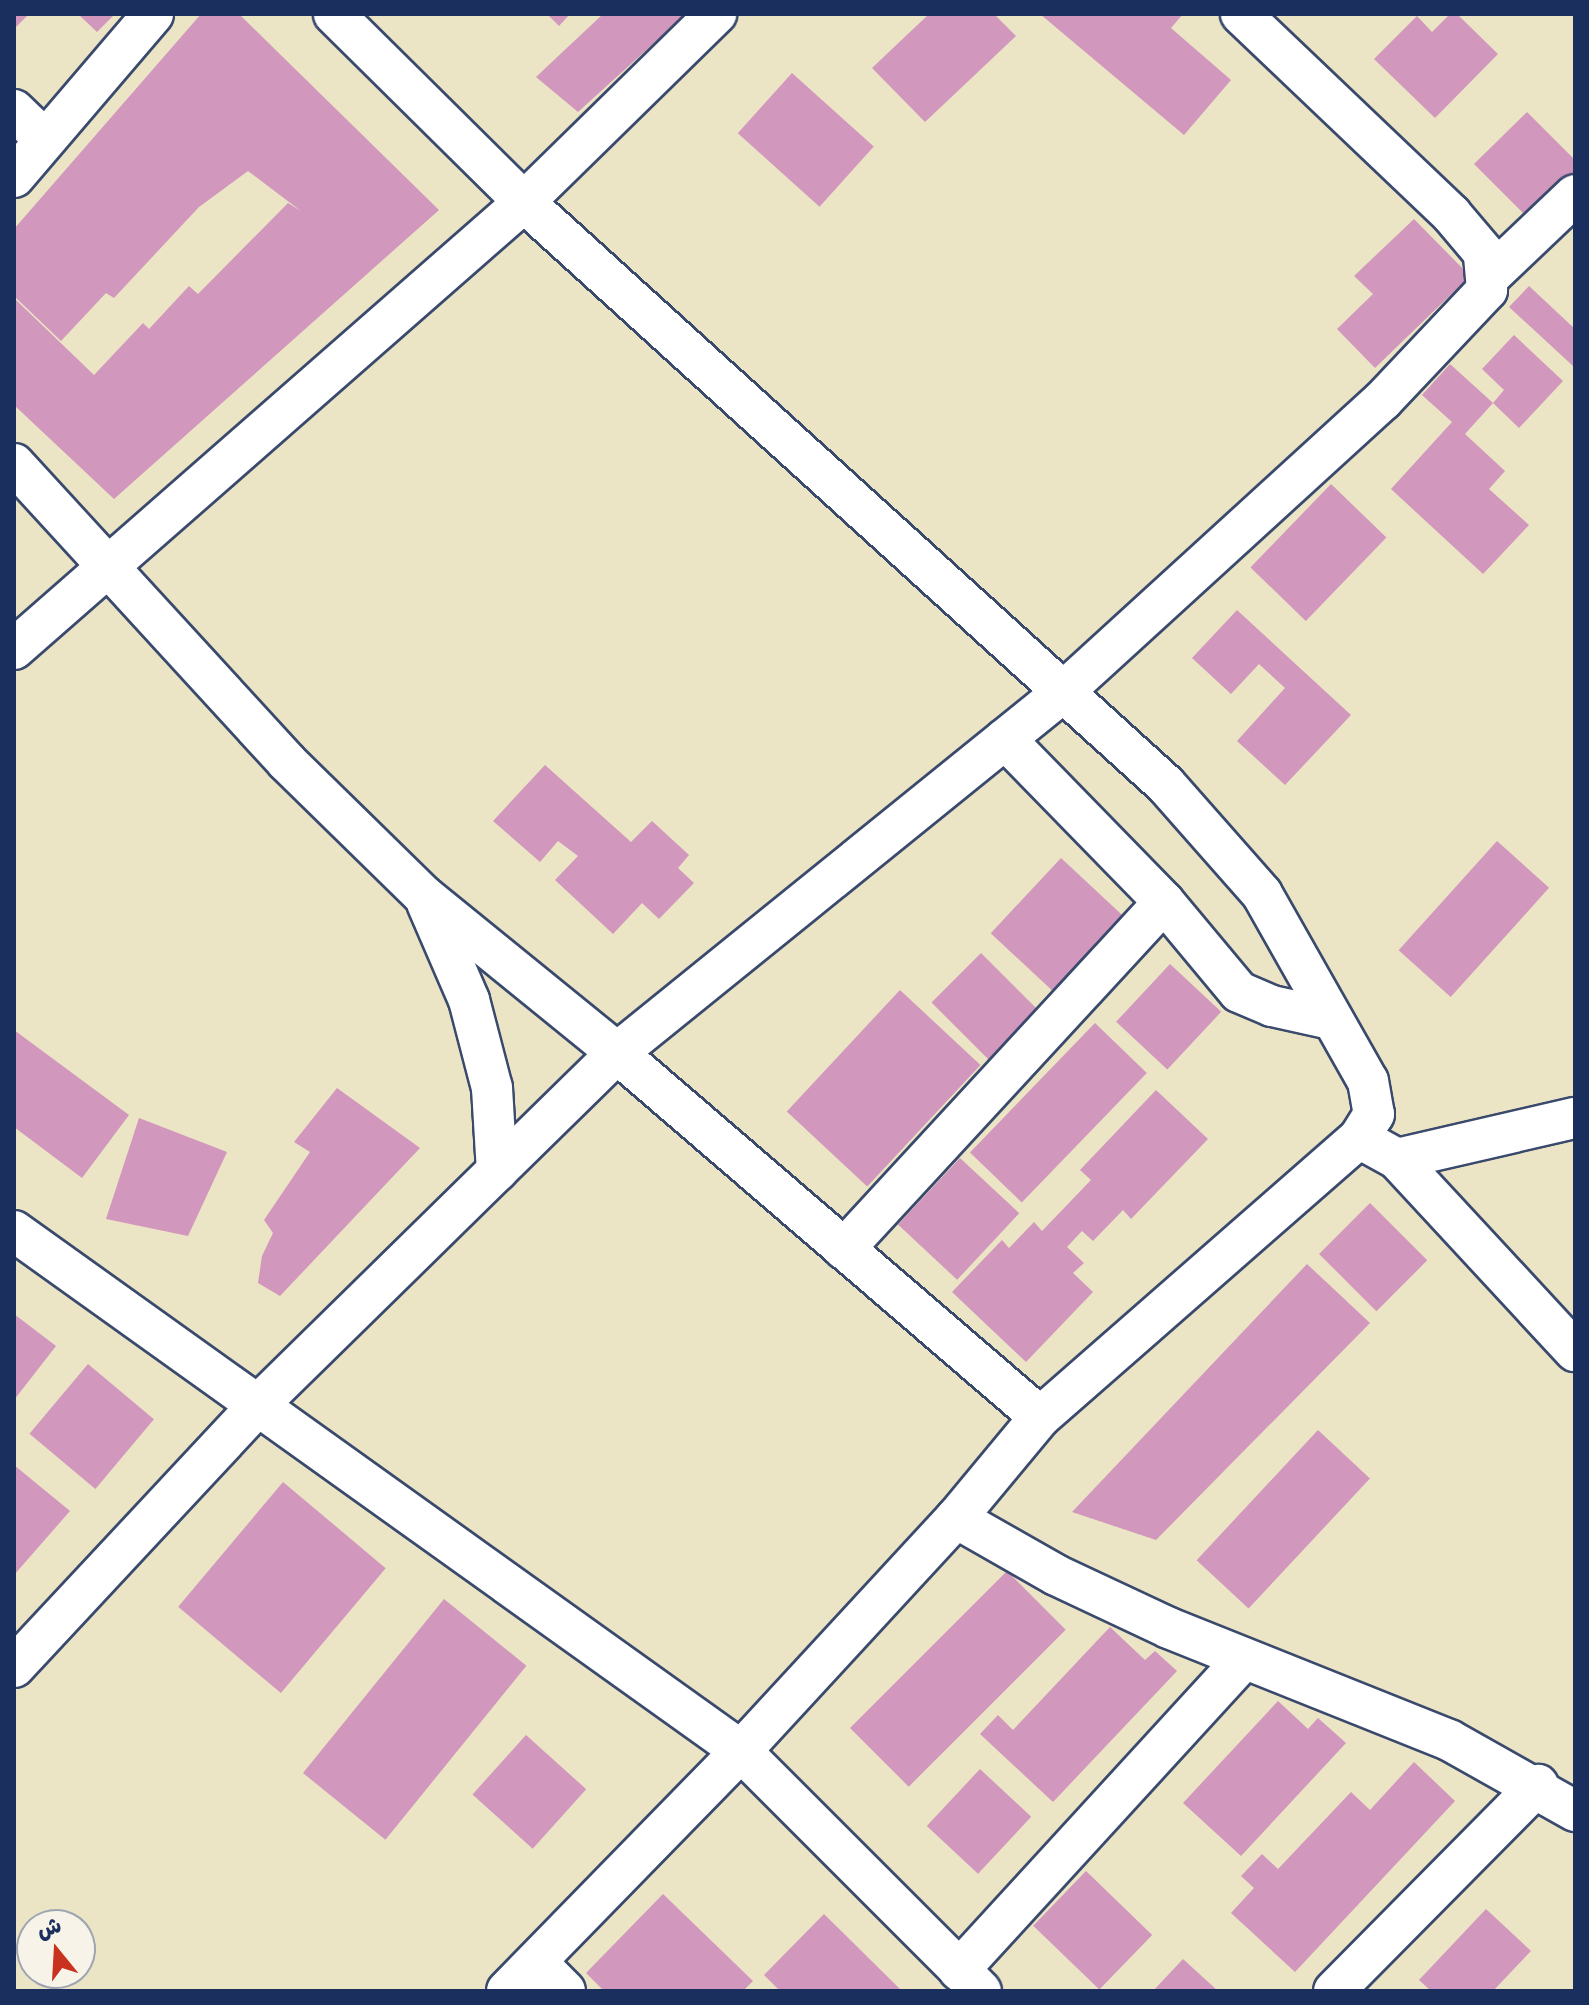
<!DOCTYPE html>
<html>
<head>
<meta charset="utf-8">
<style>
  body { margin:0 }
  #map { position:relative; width:1589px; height:2005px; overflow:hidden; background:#ebe4c5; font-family:"Comic Neue","Playpen Sans Arabic",sans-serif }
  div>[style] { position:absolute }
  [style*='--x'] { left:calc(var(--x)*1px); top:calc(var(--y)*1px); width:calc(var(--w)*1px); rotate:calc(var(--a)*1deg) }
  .building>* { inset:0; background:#d197bd; transform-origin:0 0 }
  .roads { filter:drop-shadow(2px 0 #3a4a6d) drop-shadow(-2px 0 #3a4a6d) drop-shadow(0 2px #3a4a6d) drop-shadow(0 -2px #3a4a6d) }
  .minor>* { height:40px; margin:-20px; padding:0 20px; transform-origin:20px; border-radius:20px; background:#fff }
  span { translate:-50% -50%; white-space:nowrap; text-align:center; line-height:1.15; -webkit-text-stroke:6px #f7f3e8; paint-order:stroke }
  .frame { position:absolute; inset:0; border:16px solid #1b2f5e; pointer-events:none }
  .north { position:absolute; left:16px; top:1909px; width:80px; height:80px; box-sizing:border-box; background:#f7f3e8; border:2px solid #9fa5b1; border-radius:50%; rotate:342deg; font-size:22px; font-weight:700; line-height:32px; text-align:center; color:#1b2f5e }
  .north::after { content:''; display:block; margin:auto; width:28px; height:36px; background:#c8321e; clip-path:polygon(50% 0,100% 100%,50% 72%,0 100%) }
</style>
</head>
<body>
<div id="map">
  <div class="building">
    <i style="clip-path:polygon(14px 14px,29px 14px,14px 29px)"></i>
    <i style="clip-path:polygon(78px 14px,115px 14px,97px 32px)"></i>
    <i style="clip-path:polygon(201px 14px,239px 14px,439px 210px,114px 499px,14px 405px,14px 298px,94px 375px,143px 323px,149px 329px,189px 286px,198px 294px,288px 203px,301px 211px,248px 171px,199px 207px,114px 298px,106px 293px,61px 341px,14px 296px,14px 229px)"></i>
    <i style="clip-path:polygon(547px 14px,570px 14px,559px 26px)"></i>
    <i style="clip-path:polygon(603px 14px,686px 14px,578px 112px,536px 77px)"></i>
    <i style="clip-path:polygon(929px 14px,994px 14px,1016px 36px,925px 122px,872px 68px)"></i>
    <i style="clip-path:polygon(1040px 14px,1183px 14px,1171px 28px,1231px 80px,1184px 135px)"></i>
    <i style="clip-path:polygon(1450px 14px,1457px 14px,1498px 54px,1435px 118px,1374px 59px,1417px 16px,1432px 32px)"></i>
    <i style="left:792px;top:73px;width:110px;height:81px;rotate:42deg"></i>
    <i style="clip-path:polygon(1527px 112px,1575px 160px,1575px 176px,1530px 220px,1474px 164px)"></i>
    <i style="clip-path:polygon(1414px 219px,1470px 276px,1375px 368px,1337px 329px,1373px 294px,1354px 276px)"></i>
    <i style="clip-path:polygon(1529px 286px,1575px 329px,1573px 366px,1509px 307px)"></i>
    <i style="clip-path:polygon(1514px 335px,1563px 381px,1519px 428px,1493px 403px,1504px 390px,1482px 369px)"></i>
    <i style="clip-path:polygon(1450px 364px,1493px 403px,1465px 434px,1505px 471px,1489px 489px,1529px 525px,1483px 574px,1391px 489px,1452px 422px,1422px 395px)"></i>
    <i style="left:1331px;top:484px;width:77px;height:116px;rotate:44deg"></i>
    <i style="clip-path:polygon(1237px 610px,1351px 715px,1285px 785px,1237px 741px,1285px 688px,1259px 664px,1231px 694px,1192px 658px)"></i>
    <i style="clip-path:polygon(545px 765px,631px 842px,652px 821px,689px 855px,678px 868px,694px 883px,659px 919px,642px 903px,613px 934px,555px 880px,578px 856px,558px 841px,540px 862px,493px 821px)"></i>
    <i style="left:1497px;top:841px;width:70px;height:147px;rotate:42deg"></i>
    <i style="left:1061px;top:858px;width:103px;height:103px;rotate:43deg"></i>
    <i style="left:981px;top:953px;width:88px;height:70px;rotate:45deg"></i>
    <i style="left:1170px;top:964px;width:70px;height:79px;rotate:43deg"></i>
    <i style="left:900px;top:990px;width:110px;height:166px;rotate:43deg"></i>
    <i style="left:1095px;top:1023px;width:72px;height:180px;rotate:44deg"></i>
    <i style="clip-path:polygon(14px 1030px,129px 1115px,82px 1178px,14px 1127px)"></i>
    <i style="clip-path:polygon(337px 1088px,420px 1148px,280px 1296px,258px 1283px,262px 1256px,273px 1233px,264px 1220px,310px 1152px,294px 1142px)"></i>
    <i style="clip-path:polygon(1156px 1090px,1208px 1139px,1131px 1219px,1123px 1210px,1093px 1241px,1082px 1231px,1067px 1247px,1084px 1263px,1073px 1273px,1093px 1292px,1026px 1362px,952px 1292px,1002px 1240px,1009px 1248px,1034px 1222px,1042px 1231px,1091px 1180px,1080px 1170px)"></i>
    <i style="clip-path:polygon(139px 1118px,227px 1152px,188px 1236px,106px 1219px)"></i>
    <i style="left:960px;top:1158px;width:81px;height:91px;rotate:43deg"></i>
    <i style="left:1370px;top:1203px;width:81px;height:72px;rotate:45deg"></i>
    <i style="clip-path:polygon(1307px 1264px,1370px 1323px,1156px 1540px,1072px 1512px)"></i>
    <i style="clip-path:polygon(14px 1314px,56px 1346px,14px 1400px)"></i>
    <i style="left:88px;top:1364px;width:86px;height:91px;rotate:40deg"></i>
    <i style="left:1318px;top:1430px;width:71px;height:178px;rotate:43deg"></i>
    <i style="clip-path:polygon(14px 1465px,70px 1511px,14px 1575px)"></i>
    <i style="left:283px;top:1482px;width:134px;height:163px;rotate:40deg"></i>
    <i style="left:1007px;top:1571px;width:83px;height:222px;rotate:45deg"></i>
    <i style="left:444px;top:1599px;width:106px;height:224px;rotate:39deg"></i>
    <i style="clip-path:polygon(1110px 1627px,1145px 1660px,1155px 1651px,1177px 1671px,1053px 1802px,980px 1734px,998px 1715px,1013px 1730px)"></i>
    <i style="clip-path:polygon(1278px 1701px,1308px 1729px,1318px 1718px,1346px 1743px,1241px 1856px,1183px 1803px)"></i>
    <i style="left:526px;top:1735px;width:81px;height:80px;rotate:42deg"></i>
    <i style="clip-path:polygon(1414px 1762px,1455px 1801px,1295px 1972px,1231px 1913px,1254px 1888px,1241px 1876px,1262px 1854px,1278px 1869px,1351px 1792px,1370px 1810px)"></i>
    <i style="left:980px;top:1769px;width:70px;height:78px;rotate:43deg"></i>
    <i style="left:1086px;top:1871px;width:92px;height:76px;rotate:44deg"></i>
    <i style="clip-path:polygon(663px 1894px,753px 1981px,743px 1991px,604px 1991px,586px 1973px)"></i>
    <i style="clip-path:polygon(1486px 1909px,1531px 1951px,1493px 1991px,1431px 1991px,1419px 1980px)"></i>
    <i style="clip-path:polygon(824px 1914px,902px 1991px,780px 1991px,764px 1975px)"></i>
    <i style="clip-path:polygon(1183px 1959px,1218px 1991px,1153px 1991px)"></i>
  </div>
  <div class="roads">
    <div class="minor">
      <i style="--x:334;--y:14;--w:267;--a:44.7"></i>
      <i style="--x:524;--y:202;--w:867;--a:42.24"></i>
      <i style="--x:1166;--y:785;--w:145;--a:48.6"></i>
      <i style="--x:1262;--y:894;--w:215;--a:60.5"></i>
      <i style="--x:1368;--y:1081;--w:34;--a:80"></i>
      <i style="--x:1374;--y:1114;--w:28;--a:122"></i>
      <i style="--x:1359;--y:1138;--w:424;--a:138.8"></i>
      <i style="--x:1040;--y:1417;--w:131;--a:129.7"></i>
      <i style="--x:956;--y:1518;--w:317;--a:132.7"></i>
      <i style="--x:741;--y:1751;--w:335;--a:134.3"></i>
      <i style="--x:14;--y:110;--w:43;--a:44.1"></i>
      <i style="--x:14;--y:177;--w:214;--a:-49.5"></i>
      <i style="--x:1490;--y:276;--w:117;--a:-43.6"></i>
      <i style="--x:14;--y:464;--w:404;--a:47.5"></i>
      <i style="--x:287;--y:762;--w:192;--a:44.4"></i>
      <i style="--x:424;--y:896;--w:249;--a:39.1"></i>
      <i style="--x:617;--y:1053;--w:558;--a:40.71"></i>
      <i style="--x:14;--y:649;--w:678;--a:-41.23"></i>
      <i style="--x:524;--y:202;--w:269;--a:-44.4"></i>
      <i style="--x:1005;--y:739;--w:228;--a:45.7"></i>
      <i style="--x:1164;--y:902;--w:117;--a:50.2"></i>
      <i style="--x:1239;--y:992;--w:36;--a:23"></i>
      <i style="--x:1272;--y:1006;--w:60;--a:12.4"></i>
      <i style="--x:427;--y:903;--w:106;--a:66.6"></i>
      <i style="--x:469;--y:1000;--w:91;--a:75.4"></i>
      <i style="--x:492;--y:1088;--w:83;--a:86.6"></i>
      <i style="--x:1359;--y:1138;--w:43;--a:28.9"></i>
      <i style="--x:1397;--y:1159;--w:262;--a:47.2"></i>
      <i style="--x:1397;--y:1159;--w:183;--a:-13"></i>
      <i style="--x:14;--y:1231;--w:894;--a:35.57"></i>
      <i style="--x:741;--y:1751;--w:339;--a:45"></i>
      <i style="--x:844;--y:1249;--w:472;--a:-47.3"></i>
      <i style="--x:956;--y:1518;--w:115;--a:29.7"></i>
      <i style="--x:1056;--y:1575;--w:125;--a:25.1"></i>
      <i style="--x:1169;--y:1628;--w:302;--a:21.8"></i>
      <i style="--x:1449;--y:1740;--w:145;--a:29.4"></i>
      <i style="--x:14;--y:1667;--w:358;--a:-47"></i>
      <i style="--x:258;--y:1405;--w:503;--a:-44.44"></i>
      <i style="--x:617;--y:1053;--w:572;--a:-38.97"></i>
      <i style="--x:1062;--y:693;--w:433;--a:-42.4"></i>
      <i style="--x:1382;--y:401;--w:153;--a:-46.6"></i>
      <i style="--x:1487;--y:290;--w:37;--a:-95"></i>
      <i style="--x:1484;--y:253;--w:51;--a:-130.2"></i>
      <i style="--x:1451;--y:214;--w:290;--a:-136.4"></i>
      <i style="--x:536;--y:1962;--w:41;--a:45"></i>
      <i style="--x:959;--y:1970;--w:420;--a:-47.5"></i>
      <i style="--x:1334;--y:1991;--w:290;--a:-45.3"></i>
    </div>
  </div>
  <div class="frame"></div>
  <div class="north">ش</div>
</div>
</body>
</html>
